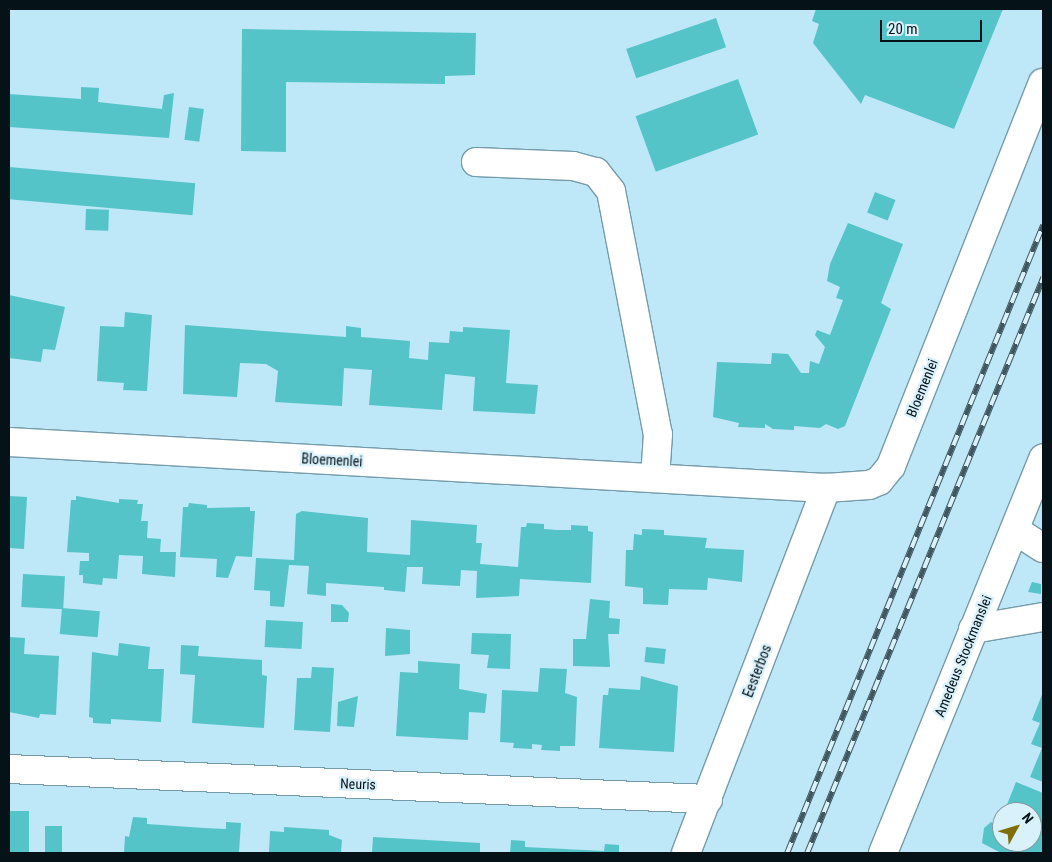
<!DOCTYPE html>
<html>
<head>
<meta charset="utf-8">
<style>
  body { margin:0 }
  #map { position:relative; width:1052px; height:862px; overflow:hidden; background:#bee7f7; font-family:"Roboto Condensed",sans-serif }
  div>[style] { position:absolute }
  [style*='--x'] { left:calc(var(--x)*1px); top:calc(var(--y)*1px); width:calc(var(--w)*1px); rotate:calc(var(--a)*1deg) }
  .building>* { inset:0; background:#54c4c9; transform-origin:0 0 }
  .roads { filter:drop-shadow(1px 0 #759baa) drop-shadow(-1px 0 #759baa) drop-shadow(0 1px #759baa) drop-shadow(0 -1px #759baa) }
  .minor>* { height:28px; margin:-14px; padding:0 14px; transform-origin:14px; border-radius:14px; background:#fff }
  .rail>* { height:5.5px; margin-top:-2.75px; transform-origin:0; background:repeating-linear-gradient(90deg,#d9f1fb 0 11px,#405660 0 22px); box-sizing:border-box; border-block:1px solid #405660 }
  span { translate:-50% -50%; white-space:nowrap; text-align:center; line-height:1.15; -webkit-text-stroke:4.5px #d9f1fb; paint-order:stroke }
  .street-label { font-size:14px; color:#051319 }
  .frame { position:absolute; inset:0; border:10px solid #051319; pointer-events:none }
  .north { position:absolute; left:992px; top:802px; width:50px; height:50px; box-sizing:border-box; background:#d9f1fb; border:1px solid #8498a1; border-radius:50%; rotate:51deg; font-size:14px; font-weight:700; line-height:20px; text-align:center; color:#051319 }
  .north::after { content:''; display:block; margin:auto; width:18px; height:22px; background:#806e0c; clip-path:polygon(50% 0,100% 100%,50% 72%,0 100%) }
  .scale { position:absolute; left:880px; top:20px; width:102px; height:22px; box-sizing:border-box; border:2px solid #051319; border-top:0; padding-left:6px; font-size:15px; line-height:18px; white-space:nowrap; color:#051319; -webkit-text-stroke:4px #d9f1fb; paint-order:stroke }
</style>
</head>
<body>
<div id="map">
  <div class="building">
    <i style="clip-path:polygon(816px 9px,1003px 9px,954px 129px,865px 95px,861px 104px,813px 43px,819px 24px,812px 21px)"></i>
    <i style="left:716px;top:18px;width:31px;height:95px;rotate:71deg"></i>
    <i style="clip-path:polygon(242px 29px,476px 33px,475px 75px,445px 76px,445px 84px,286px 82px,286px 152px,241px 151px)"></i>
    <i style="left:738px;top:79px;width:59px;height:109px;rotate:70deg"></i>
    <i style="clip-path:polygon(81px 87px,99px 88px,98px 102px,162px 109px,164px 95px,174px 93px,169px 138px,9px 127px,9px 94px,81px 99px)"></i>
    <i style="left:189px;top:107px;width:15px;height:33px;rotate:8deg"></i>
    <i style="left:9px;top:167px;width:187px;height:32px;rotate:5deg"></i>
    <i style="left:875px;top:192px;width:22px;height:22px;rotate:21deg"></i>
    <i style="left:86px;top:209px;width:23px;height:21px;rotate:2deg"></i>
    <i style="clip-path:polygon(848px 223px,903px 244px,881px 303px,891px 309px,845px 426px,838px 429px,826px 424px,820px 428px,794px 426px,794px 430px,773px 429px,765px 424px,765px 428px,738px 427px,739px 423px,713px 417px,717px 362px,771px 364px,772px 353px,788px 354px,801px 373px,809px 373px,810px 361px,819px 364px,825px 347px,815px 335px,817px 330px,830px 335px,843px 300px,836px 298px,840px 287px,827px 281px,830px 264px)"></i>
    <i style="clip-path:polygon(9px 295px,65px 307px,55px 350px,43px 349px,41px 362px,9px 358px)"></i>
    <i style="clip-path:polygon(125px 312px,152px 315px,147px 391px,123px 390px,124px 383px,97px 381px,100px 326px,124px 327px)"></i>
    <i style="clip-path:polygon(185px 325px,346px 337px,346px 326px,361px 328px,361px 337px,410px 341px,409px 358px,428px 360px,429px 342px,449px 343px,450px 331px,463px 332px,463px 327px,510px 330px,506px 383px,538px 385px,535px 414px,473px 411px,475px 377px,445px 374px,442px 410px,369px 405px,372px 370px,344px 368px,342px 406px,275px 402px,278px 371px,266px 364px,240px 363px,237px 397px,183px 394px)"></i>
    <i style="clip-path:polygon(9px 496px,27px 497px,24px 549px,9px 548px)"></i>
    <i style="clip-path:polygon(76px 496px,119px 503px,119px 499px,138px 500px,137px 504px,143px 504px,141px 521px,148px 521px,147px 538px,161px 539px,160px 552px,176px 552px,175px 577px,142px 574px,143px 556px,119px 555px,117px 579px,103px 578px,102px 585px,83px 583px,83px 575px,79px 575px,80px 561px,89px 561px,89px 553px,67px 552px,71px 500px,76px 500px)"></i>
    <i style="clip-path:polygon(189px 503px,207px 505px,207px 508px,250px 507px,250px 511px,255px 511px,252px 557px,236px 556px,228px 578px,216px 577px,217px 559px,180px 557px,183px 507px,188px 507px)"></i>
    <i style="clip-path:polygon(302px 511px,368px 518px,367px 552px,410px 555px,411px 520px,477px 525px,476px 543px,482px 543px,480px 564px,518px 567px,521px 527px,526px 527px,527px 523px,544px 524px,544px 529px,557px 530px,571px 530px,571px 525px,588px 526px,588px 531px,593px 532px,591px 583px,520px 579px,519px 596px,476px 598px,477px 571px,461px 570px,460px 586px,440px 585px,422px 584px,423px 567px,407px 567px,405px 592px,384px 590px,384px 587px,326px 583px,326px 596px,307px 594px,309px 566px,289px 565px,284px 607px,270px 606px,270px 591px,254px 590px,256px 558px,294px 560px,296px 514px)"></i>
    <i style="clip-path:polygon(642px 529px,664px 530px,664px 535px,707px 538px,705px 548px,744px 550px,742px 582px,708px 578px,707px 590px,669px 589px,668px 605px,643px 604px,643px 588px,625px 586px,626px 550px,633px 550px,634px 534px,642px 535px)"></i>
    <i style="left:23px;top:574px;width:42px;height:33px;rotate:3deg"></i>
    <i style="clip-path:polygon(1032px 582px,1041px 584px,1041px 594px,1028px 592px)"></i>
    <i style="clip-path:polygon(590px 599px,610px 601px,609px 618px,620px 619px,619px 634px,608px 634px,610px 667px,573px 666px,573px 639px,586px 639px)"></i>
    <i style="clip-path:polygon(331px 604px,342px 605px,349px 613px,348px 622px,331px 622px)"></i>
    <i style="left:62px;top:608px;width:38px;height:26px;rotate:5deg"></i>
    <i style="left:266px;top:620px;width:37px;height:27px;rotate:3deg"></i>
    <i style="clip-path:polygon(386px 628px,410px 630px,410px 654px,385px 656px)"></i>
    <i style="clip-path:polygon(472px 633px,511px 634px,510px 669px,487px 668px,489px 655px,471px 654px)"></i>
    <i style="clip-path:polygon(9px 637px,25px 638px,24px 654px,59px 656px,56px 715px,40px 714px,39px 718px,9px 712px)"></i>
    <i style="clip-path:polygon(119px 643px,150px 647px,148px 669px,164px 669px,161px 722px,111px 719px,111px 724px,93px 723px,93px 718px,89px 717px,92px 652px,118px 656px)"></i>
    <i style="clip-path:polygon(181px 645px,199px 646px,198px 656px,262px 660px,262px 675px,267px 676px,264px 728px,192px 723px,195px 675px,180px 674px)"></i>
    <i style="left:646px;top:647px;width:20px;height:15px;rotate:6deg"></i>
    <i style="clip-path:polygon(418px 661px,460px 664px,459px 689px,487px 694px,485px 713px,469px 712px,468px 740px,396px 736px,400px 672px,418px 673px)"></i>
    <i style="clip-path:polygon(312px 667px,334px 668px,330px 732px,294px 730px,297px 678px,311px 678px)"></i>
    <i style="clip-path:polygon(540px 668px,567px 669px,565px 693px,577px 697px,575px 746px,560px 746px,560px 751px,541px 750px,542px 745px,532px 744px,532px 749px,513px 748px,514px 743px,500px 742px,502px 690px,538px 692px)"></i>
    <i style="clip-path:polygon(641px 676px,678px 686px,674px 752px,599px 748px,603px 695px,608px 695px,609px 688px,640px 690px)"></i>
    <i style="clip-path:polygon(1043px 692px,1043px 782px,1030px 777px,1042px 748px,1031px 744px,1040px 723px,1032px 720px)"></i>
    <i style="clip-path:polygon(358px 696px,354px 727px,337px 726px,338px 702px)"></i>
    <i style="clip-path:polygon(1016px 782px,1043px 793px,1043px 853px,1001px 853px,982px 843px,984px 828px,991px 822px,1002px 827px,1002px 842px,1032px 842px,1032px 812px,1004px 812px)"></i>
    <i style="left:9px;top:811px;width:20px;height:42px"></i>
    <i style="clip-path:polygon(133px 817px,147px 818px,147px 824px,204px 828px,226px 829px,226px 822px,241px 823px,239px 852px,124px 853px,125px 836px,129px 837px)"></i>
    <i style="left:45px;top:826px;width:17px;height:27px"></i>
    <i style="clip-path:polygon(284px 827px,329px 830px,329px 835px,342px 840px,341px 853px,269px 853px,270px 831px,284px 832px)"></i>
    <i style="clip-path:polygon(373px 837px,480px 843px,480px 853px,372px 853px)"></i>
    <i style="clip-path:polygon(511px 840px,525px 841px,525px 847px,604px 851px,605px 844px,619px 845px,619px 853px,510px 853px)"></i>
  </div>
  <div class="roads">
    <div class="minor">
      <i style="--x:476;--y:162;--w:97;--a:2.4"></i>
      <i style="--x:573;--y:166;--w:24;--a:15"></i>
      <i style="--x:596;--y:172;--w:24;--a:52"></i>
      <i style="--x:611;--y:191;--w:248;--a:79.1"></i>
      <i style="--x:658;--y:434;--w:44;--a:93.9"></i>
      <i style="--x:9;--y:442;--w:818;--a:3.22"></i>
      <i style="--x:826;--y:488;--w:43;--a:-4"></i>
      <i style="--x:869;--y:485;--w:11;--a:-22"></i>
      <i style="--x:879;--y:481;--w:19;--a:-51"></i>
      <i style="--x:891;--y:466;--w:412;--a:-68.4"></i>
      <i style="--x:1015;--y:530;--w:33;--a:33"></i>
      <i style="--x:973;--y:629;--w:71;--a:-9.7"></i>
      <i style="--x:9;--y:769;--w:700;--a:2.46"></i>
      <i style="--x:686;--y:853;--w:391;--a:-69"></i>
      <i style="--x:883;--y:853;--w:426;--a:-67.9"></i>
    </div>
  </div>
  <div class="rail">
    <i style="--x:787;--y:853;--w:678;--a:-67.82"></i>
    <i style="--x:807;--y:853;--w:622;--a:-67.69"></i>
  </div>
  <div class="street-label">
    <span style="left:922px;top:388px;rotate:-68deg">Bloemenlei</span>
    <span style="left:332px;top:460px;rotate:3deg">Bloemenlei</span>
    <span style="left:963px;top:656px;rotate:-68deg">Amedeus Stockmanslei</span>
    <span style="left:757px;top:671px;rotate:-69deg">Eesterbos</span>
    <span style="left:358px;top:784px;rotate:2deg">Neuris</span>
  </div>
  <div class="frame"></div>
  <div class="north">N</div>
  <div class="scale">20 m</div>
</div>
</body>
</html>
